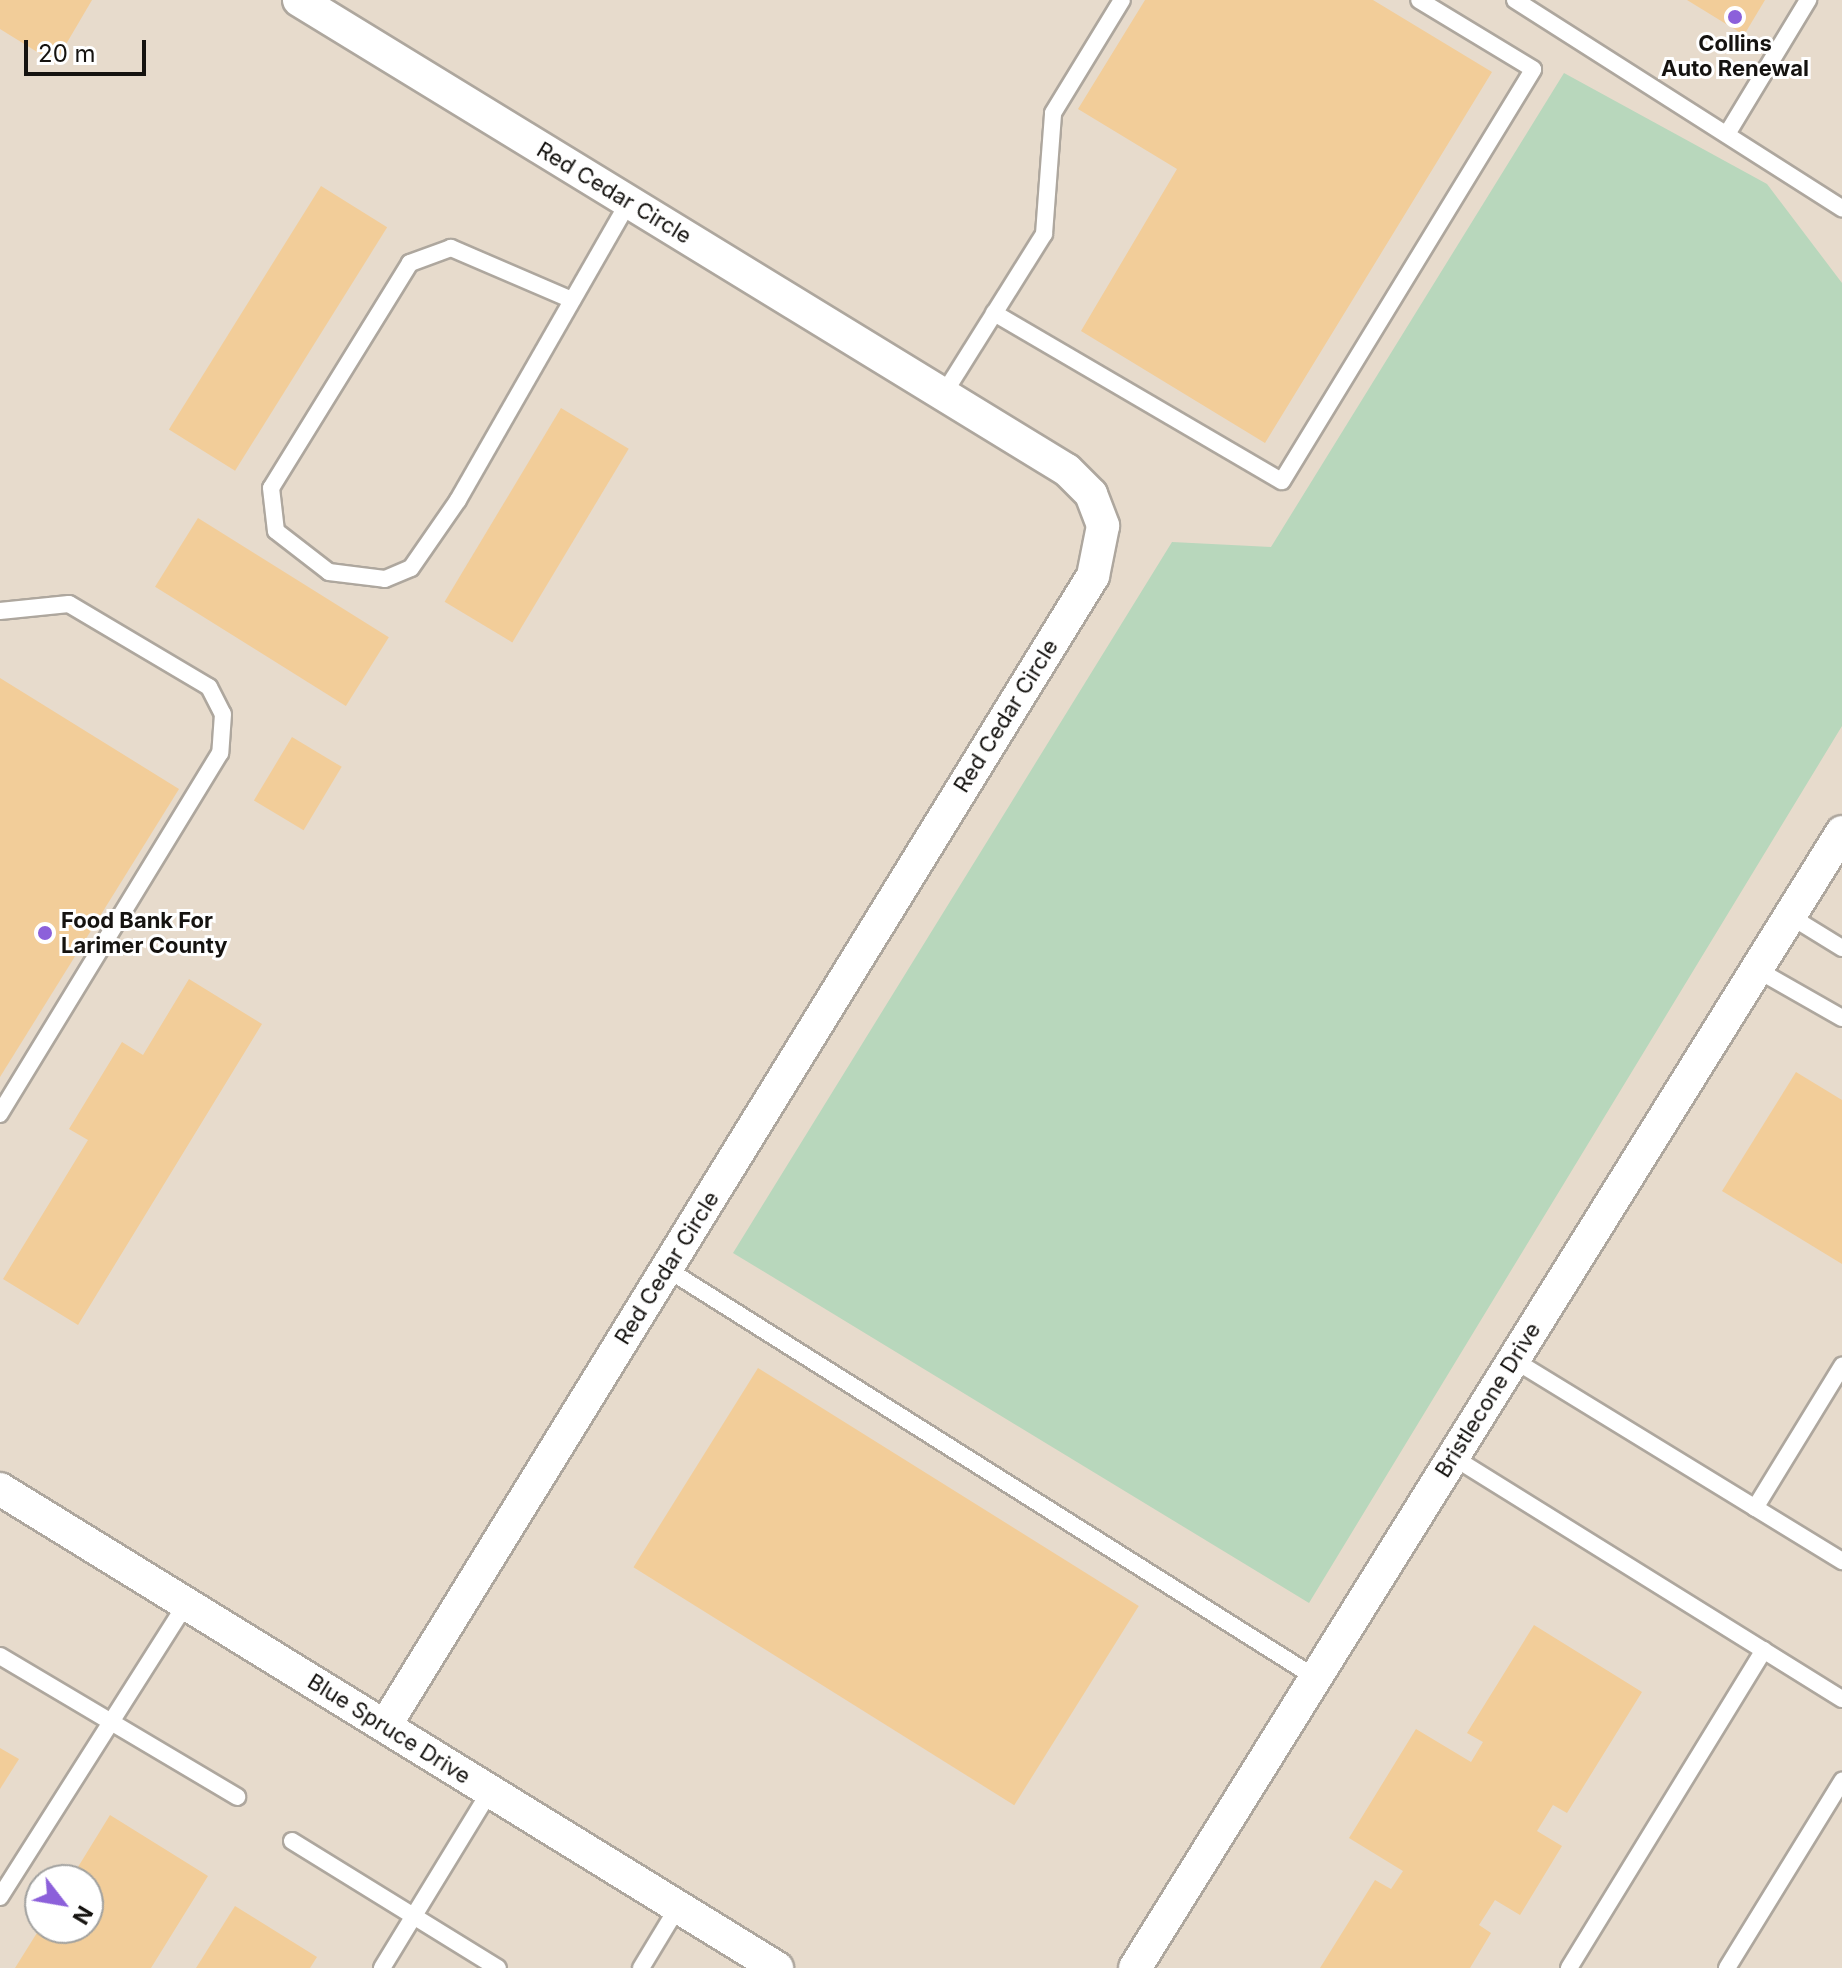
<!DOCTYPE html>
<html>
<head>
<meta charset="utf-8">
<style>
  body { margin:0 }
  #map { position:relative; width:1842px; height:1968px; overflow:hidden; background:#eee6dd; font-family:Inter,sans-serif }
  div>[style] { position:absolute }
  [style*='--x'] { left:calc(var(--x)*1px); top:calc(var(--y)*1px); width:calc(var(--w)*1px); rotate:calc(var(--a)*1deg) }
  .built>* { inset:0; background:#e7dbcc }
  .green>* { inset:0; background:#b8d7bc }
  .building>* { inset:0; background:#f2cd99; transform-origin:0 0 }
  .roads { filter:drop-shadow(2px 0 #aea79e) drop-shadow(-2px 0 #aea79e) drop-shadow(0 2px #aea79e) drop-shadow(0 -2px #aea79e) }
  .service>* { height:16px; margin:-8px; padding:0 8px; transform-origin:8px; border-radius:8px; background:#fff }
  .minor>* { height:32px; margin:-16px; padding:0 16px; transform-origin:16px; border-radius:16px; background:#fff }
  .dots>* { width:22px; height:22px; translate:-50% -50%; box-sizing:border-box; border:4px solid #fff; border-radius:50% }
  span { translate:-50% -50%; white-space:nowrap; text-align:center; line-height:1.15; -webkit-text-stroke:6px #fff; paint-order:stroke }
  .poi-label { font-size:22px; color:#151310; font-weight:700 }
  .left { translate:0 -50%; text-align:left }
  .street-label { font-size:22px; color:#151310 }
  .north { position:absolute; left:24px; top:1864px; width:80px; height:80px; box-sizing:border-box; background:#fff; border:2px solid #a1a19f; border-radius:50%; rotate:121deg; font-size:22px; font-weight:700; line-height:32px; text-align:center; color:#151310 }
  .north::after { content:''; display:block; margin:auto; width:28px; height:36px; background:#8c60da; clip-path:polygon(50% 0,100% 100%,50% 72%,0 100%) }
  .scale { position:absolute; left:24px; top:40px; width:122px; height:36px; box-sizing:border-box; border:4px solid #151310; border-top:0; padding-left:10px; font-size:24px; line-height:28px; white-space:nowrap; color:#151310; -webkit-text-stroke:6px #fff; paint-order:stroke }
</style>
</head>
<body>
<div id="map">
  <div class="built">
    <i style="clip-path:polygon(evenodd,0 0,1842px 0,1842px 1968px,0 1968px,0 0,40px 1880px,88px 1880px,88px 1928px,40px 1928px,40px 1880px)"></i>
  </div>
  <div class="green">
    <i style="clip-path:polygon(1564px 73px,1767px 184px,1842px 283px,1842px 726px,1309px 1603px,733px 1253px,1172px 542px,1271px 547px)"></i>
  </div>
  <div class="building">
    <i style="clip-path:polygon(0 0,92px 0,55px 63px,0 29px)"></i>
    <i style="clip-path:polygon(1145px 0,1373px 0,1492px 72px,1265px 443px,1081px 331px,1177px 169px,1078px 109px)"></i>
    <i style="clip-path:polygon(1687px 0,1765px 0,1744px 35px)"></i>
    <i style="left:321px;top:186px;width:78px;height:287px;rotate:32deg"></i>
    <i style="left:561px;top:408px;width:79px;height:226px;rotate:31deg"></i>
    <i style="left:198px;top:518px;width:225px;height:81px;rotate:32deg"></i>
    <i style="clip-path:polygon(0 678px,179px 789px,0 1077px)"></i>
    <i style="left:292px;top:737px;width:58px;height:74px;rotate:31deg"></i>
    <i style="clip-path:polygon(189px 979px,262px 1024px,78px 1325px,3px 1279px,88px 1140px,69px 1129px,122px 1042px,143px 1055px)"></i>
    <i style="clip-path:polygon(1796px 1072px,1842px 1100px,1842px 1264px,1722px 1191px)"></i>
    <i style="left:758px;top:1368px;width:449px;height:235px;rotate:32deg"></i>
    <i style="clip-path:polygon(1534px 1625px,1642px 1692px,1567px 1813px,1553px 1805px,1537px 1831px,1562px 1846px,1520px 1915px,1495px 1900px,1479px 1925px,1491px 1933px,1470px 1968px,1320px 1968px,1375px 1880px,1391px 1889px,1403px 1871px,1349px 1838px,1416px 1729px,1471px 1762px,1483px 1742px,1467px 1733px)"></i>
    <i style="clip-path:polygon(0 1748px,19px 1759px,0 1789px)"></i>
    <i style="clip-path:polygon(110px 1815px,208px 1876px,151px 1968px,15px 1968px,40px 1928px,88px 1928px,88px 1880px,70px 1880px)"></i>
    <i style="clip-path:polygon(235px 1906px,317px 1957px,310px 1968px,196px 1968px)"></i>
  </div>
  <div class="roads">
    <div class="service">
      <i style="--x:1515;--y:0;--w:388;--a:32.5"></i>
      <i style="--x:1727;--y:134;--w:157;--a:-58.8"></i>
      <i style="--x:572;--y:300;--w:132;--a:-156.7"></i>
      <i style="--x:451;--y:248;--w:44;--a:159.9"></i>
      <i style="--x:410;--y:263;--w:264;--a:121.7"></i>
      <i style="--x:271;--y:488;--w:43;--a:83.4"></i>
      <i style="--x:276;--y:531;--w:67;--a:37.7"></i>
      <i style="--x:329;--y:572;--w:56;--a:7.1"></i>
      <i style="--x:385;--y:579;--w:28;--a:-23"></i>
      <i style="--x:411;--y:568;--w:83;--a:-55.3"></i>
      <i style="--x:458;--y:500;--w:344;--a:-60.2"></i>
      <i style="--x:994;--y:313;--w:333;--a:30.3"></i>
      <i style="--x:1282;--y:481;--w:482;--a:-58.6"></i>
      <i style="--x:1533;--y:69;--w:133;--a:-148.8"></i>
      <i style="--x:943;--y:395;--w:190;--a:-57.9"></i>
      <i style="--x:1044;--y:234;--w:121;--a:-85.7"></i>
      <i style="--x:1053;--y:113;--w:132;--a:-58.6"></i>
      <i style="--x:0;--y:611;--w:69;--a:-5.8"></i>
      <i style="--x:69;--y:604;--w:163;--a:30.7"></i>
      <i style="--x:209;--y:687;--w:30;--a:63"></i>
      <i style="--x:223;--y:714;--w:39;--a:94"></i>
      <i style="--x:220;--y:753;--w:423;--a:121.4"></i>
      <i style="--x:1790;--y:916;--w:61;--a:31.6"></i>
      <i style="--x:1756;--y:969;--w:99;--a:29.7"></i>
      <i style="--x:667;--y:1269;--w:767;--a:32.22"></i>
      <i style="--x:1514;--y:1360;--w:385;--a:31.5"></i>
      <i style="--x:1453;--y:1457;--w:458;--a:31.9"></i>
      <i style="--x:1755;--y:1508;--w:167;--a:-58.5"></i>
      <i style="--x:0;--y:1656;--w:276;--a:30.7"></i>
      <i style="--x:292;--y:1841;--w:242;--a:31.7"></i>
      <i style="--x:0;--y:1897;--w:347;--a:-57.6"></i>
      <i style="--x:382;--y:1968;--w:207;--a:-58.6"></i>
      <i style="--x:641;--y:1968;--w:71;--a:-58.8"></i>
      <i style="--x:1569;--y:1968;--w:373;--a:-58.5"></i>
      <i style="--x:1727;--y:1968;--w:220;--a:-58.4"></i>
    </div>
    <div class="minor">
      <i style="--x:299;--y:0;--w:900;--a:31.47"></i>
      <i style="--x:1067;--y:470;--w:34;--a:45"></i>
      <i style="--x:1091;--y:494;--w:34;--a:69"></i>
      <i style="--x:1103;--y:526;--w:51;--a:101.3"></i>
      <i style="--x:1093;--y:576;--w:1350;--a:121.62"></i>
      <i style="--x:0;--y:1489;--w:913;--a:31.65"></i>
      <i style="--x:1135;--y:1968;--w:1338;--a:-58.1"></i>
    </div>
  </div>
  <div class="dots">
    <i style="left:1735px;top:17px;background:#8c60da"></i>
    <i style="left:45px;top:933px;background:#8c60da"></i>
  </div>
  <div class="poi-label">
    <span style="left:1735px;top:56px">Collins<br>Auto Renewal</span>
    <span class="left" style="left:61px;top:933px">Food Bank For<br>Larimer County</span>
  </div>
  <div class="street-label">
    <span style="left:614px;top:193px;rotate:31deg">Red Cedar Circle</span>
    <span style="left:1006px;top:716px;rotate:-58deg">Red Cedar Circle</span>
    <span style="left:667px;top:1268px;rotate:-58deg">Red Cedar Circle</span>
    <span style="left:1488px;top:1400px;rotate:-58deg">Bristlecone Drive</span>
    <span style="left:389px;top:1729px;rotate:32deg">Blue Spruce Drive</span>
  </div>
  <div class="north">N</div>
  <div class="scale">20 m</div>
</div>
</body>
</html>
